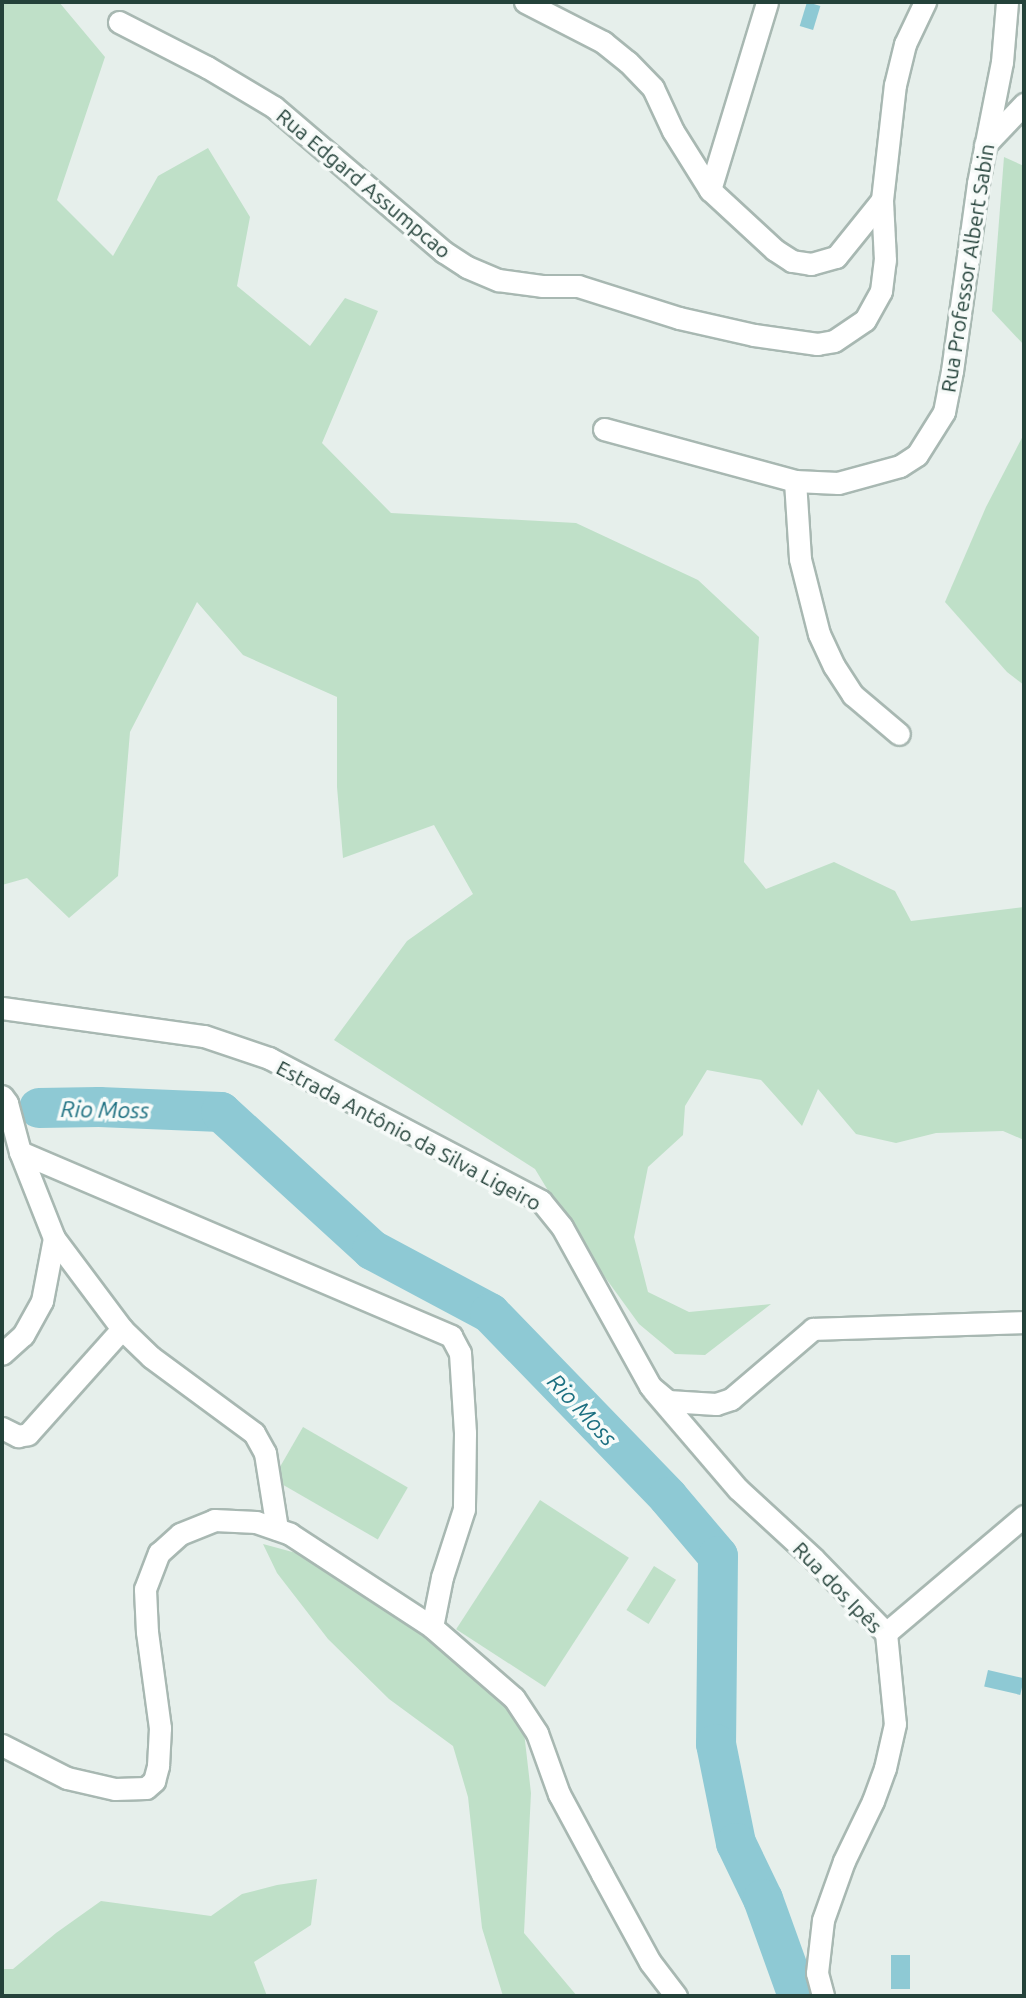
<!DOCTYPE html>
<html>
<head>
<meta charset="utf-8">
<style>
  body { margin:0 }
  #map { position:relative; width:1026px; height:1998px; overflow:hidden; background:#e6efeb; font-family:Ubuntu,sans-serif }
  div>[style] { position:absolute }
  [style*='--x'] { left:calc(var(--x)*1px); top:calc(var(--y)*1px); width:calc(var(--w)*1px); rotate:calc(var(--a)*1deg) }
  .green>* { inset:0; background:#bfe0c8; transform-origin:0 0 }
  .water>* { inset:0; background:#8ec9d4; transform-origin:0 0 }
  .river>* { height:40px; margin:-20px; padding:0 20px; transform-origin:20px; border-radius:20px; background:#8ec9d4 }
  .roads { filter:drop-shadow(2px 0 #a8b8b2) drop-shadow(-2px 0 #a8b8b2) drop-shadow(0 2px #a8b8b2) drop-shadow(0 -2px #a8b8b2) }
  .minor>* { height:21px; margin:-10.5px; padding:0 10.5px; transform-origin:10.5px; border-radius:10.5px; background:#fff }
  .tertiary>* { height:21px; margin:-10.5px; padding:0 10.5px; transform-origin:10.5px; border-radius:10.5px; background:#fff }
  span { translate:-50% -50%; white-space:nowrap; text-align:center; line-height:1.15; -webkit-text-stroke:7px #f7fbf9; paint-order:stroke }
  .street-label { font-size:21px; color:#24423a }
  .water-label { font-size:23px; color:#1c6f80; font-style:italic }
  .frame { position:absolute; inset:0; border:4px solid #24423a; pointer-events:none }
</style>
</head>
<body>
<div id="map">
  <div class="green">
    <i style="clip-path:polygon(2px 2px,59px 2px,105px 57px,57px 200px,113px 256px,158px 176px,208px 148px,250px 217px,237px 286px,310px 346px,345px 298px,378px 311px,322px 443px,391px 513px,576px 523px,698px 580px,759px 637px,744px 862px,766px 889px,834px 862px,895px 891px,911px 921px,1024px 907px,1024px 1140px,1003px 1131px,936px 1133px,896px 1143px,856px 1134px,818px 1089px,802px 1126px,761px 1080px,707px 1070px,685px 1106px,683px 1135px,648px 1167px,634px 1237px,648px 1292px,689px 1312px,771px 1304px,705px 1355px,675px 1354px,639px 1324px,578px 1240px,535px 1169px,334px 1040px,407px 941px,473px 894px,434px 825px,343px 858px,337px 787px,337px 697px,243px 655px,197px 602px,130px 732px,118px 876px,69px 918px,27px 878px,2px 885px)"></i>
    <i style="clip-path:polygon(1004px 157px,1024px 166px,1024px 345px,992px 311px)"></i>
    <i style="clip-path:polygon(1024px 434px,1024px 685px,1007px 672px,945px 602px,986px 507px)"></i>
    <i style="left:303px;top:1427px;width:121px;height:60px;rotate:30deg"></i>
    <i style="left:540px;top:1500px;width:106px;height:154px;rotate:33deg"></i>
    <i style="clip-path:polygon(263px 1544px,359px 1570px,462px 1645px,524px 1732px,531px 1793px,524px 1933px,577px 1996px,503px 1996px,482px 1928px,468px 1797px,453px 1746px,389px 1699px,328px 1639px,277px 1573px)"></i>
    <i style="left:654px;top:1566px;width:26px;height:52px;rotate:32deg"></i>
    <i style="clip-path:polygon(317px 1879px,311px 1925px,254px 1962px,267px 1996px,2px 1996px,2px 1969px,13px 1969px,56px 1933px,101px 1901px,211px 1916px,242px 1894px,277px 1885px)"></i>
  </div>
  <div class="water">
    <i style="left:807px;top:2px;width:14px;height:25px;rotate:17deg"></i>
    <i style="left:988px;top:1670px;width:37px;height:17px;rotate:13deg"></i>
    <i style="left:891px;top:1955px;width:19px;height:34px"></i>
  </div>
  <div class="river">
    <i style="--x:39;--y:1108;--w:60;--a:-1"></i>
    <i style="--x:99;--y:1107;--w:122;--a:2.3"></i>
    <i style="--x:221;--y:1112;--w:205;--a:42.4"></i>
    <i style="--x:372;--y:1250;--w:134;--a:28.1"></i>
    <i style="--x:490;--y:1313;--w:256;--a:45.9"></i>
    <i style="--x:668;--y:1497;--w:77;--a:49.7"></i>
    <i style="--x:718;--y:1556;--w:188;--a:90.6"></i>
    <i style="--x:716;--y:1744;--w:101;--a:78.6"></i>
    <i style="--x:736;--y:1843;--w:62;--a:64.3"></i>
    <i style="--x:763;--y:1899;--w:103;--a:70.2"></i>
  </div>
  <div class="roads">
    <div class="minor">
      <i style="--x:525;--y:2;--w:88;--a:27.1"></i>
      <i style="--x:603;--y:42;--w:32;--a:39"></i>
      <i style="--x:628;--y:62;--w:36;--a:46"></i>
      <i style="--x:653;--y:88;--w:47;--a:65.1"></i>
      <i style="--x:673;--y:131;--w:70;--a:57.9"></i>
      <i style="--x:710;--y:190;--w:88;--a:42.7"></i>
      <i style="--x:775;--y:250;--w:20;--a:33"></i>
      <i style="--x:792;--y:261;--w:19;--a:9"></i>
      <i style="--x:811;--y:264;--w:26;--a:-16"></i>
      <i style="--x:836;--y:257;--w:73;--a:-51.1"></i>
      <i style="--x:882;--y:200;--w:116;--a:-83.6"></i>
      <i style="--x:895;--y:85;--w:42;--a:-76.3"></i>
      <i style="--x:905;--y:44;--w:47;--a:-64.5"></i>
      <i style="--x:119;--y:22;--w:99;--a:27.1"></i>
      <i style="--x:207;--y:67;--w:78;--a:30.8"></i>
      <i style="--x:274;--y:107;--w:223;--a:40.5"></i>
      <i style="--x:444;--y:252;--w:27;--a:33"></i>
      <i style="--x:467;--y:267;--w:34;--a:23"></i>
      <i style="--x:498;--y:280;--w:44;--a:7.8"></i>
      <i style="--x:542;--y:286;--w:36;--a:0"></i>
      <i style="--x:578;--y:286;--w:106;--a:17.6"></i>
      <i style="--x:679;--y:318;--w:77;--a:12.8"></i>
      <i style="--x:754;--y:335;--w:64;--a:8.1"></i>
      <i style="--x:817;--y:344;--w:17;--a:-10"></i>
      <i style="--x:834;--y:341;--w:37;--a:-34"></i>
      <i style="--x:865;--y:320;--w:33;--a:-61"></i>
      <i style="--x:881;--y:291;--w:31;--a:-83"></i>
      <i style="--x:885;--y:260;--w:60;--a:-92.9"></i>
      <i style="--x:985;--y:145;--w:57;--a:-46.4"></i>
      <i style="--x:710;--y:190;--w:196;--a:-73.1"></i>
      <i style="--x:604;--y:429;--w:198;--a:15.2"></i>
      <i style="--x:795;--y:481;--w:43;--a:2.7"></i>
      <i style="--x:838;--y:483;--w:64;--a:-15.3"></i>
      <i style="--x:900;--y:466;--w:20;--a:-33"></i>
      <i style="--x:917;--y:455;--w:51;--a:-57.9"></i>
      <i style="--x:944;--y:412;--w:42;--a:-79"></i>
      <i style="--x:952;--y:371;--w:190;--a:-82.1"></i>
      <i style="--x:978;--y:183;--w:123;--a:-78.8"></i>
      <i style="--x:1002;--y:62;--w:60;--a:-85.2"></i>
      <i style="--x:795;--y:481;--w:78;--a:86.3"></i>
      <i style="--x:800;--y:559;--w:77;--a:75.8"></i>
      <i style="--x:819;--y:634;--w:35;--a:65"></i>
      <i style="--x:834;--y:666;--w:35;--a:57"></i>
      <i style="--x:853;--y:695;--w:60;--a:40.3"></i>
      <i style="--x:2;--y:1096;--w:9;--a:54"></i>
      <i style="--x:7;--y:1103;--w:51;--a:75.1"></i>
      <i style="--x:20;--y:1152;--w:92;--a:68.4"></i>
      <i style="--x:54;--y:1238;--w:64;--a:100.8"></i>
      <i style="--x:42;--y:1301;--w:39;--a:119"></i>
      <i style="--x:23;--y:1335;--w:28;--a:138"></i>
      <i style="--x:20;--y:1152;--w:469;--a:23.1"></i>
      <i style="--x:451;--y:1336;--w:19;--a:62"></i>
      <i style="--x:460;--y:1353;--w:80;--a:86.4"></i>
      <i style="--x:465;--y:1433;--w:76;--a:90.8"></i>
      <i style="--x:464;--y:1509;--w:71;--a:107.9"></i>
      <i style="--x:442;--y:1577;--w:51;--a:101.3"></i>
      <i style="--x:432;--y:1627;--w:108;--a:40.9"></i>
      <i style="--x:514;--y:1698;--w:42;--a:56.7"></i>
      <i style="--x:537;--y:1733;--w:65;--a:70.2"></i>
      <i style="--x:559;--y:1794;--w:91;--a:61.7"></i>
      <i style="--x:602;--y:1874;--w:100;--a:61.4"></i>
      <i style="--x:650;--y:1962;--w:43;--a:52.6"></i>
      <i style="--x:54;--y:1238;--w:114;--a:53.2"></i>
      <i style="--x:122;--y:1329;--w:40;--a:44"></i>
      <i style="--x:151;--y:1357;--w:128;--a:36.4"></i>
      <i style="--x:254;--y:1433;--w:23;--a:61"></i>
      <i style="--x:265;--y:1453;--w:77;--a:81"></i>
      <i style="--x:653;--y:1390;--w:130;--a:49.4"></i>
      <i style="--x:738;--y:1489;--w:103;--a:42.6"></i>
      <i style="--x:814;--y:1559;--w:103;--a:45.8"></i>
      <i style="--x:886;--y:1633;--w:91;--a:84.4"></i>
      <i style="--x:895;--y:1724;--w:45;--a:102.8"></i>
      <i style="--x:885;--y:1768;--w:35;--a:110"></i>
      <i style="--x:873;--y:1801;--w:67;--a:115.8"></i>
      <i style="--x:844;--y:1861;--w:63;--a:109.6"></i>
      <i style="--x:823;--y:1920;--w:53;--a:96.5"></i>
      <i style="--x:817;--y:1973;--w:24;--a:75"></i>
      <i style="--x:2;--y:1428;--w:18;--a:27"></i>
      <i style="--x:18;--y:1436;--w:10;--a:-11"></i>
      <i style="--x:28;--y:1434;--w:141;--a:-48.2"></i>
      <i style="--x:886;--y:1633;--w:181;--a:-40.3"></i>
      <i style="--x:2;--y:1745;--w:73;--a:26.9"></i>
      <i style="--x:67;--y:1778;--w:49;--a:12.9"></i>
      <i style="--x:115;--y:1789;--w:31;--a:-2"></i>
      <i style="--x:146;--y:1788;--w:11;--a:-41"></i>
      <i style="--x:154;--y:1781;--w:16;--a:-75"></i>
      <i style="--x:158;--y:1766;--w:38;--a:-87"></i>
      <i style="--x:160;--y:1728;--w:97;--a:-97.7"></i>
      <i style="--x:147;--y:1632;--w:43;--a:-92.7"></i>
      <i style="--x:145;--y:1589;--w:39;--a:-69"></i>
      <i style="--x:159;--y:1553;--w:28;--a:-42"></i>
      <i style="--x:180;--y:1534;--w:37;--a:-22"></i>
      <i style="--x:214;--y:1520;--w:42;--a:2.7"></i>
      <i style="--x:256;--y:1522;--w:36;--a:19"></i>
      <i style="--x:290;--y:1534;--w:170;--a:33.2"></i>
    </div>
    <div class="tertiary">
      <i style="--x:2;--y:1008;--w:204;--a:7.9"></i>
      <i style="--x:204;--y:1036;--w:69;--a:18.7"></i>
      <i style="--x:269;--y:1058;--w:307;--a:27.7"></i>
      <i style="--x:541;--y:1201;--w:33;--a:51"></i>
      <i style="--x:562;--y:1227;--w:182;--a:61"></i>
      <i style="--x:650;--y:1386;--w:23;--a:40"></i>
      <i style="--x:668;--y:1401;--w:48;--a:3.6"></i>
      <i style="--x:716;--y:1404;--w:16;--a:-18"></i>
      <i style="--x:731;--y:1399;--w:108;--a:-40.5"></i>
      <i style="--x:813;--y:1329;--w:211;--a:-1.9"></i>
    </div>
  </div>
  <div class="street-label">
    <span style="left:364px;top:183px;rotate:40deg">Rua Edgard Assumpcao</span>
    <span style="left:967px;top:268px;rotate:-81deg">Rua Professor Albert Sabin</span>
    <span style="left:409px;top:1135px;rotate:28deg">Estrada Antônio da Silva Ligeiro</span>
    <span style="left:838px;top:1587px;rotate:46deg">Rua dos Ipês</span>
  </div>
  <div class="water-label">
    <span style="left:105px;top:1110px;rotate:1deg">Rio Moss</span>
    <span style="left:582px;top:1410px;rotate:47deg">Rio Moss</span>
  </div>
  <div class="frame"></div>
</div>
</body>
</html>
